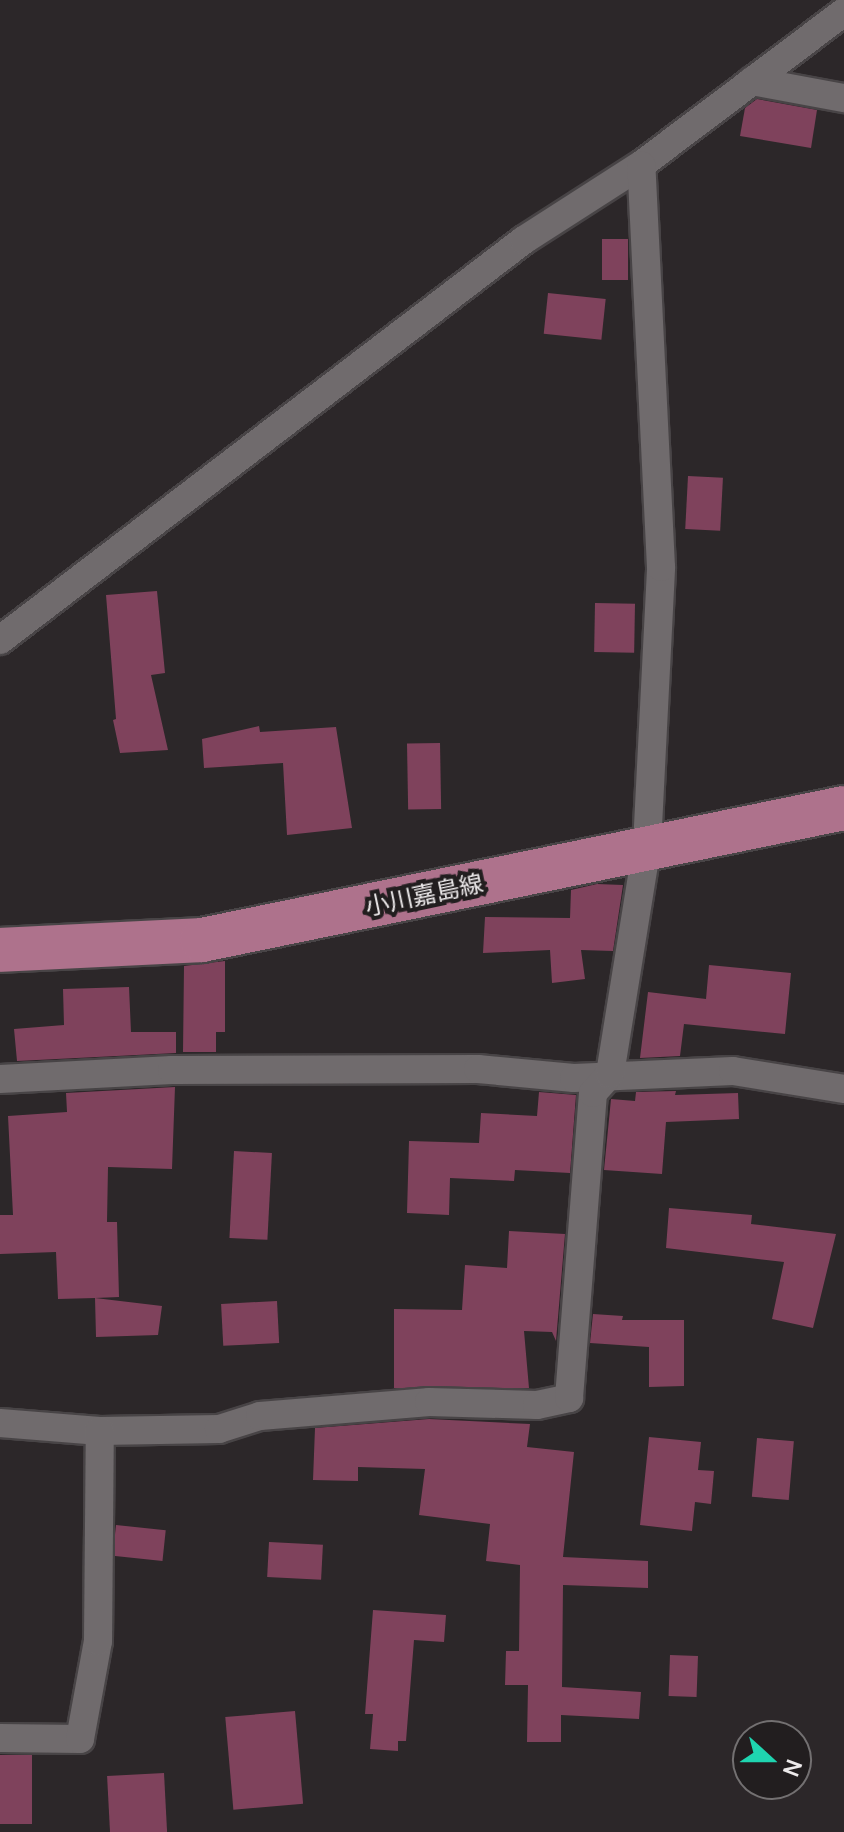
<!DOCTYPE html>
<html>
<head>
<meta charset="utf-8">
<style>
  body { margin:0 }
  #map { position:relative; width:844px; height:1832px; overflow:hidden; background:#2c2729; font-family:Manrope,"Noto Sans JP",sans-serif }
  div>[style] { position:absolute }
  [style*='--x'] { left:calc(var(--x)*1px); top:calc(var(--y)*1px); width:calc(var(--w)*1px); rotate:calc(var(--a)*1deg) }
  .building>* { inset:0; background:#7f425c; transform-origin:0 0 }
  .roads { filter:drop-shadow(2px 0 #484446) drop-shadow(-2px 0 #484446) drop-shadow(0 2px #484446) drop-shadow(0 -2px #484446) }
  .minor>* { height:28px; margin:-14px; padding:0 14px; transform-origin:14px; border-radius:14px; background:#706b6d }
  .primary>* { height:44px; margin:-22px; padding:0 22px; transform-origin:22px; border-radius:22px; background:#ae728c }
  span { translate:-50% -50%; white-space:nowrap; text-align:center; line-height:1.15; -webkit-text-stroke:8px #221e1f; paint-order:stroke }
  .street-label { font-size:24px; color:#edeaeb }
  .north { position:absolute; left:732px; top:1720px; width:80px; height:80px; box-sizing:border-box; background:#221e1f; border:2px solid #737071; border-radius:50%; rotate:111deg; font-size:22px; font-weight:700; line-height:32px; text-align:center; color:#edeaeb }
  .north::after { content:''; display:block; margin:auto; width:28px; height:36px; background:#1fd5b0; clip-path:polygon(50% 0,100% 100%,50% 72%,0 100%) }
</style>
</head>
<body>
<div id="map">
  <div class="building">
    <i style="clip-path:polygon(757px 99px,817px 110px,811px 148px,740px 136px,745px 108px)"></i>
    <i style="left:602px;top:239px;width:26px;height:41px"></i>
    <i style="left:548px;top:293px;width:58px;height:41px;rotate:6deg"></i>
    <i style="left:688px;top:476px;width:35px;height:53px;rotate:3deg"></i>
    <i style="clip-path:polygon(157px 591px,165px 673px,151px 675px,168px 750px,120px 753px,113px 720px,116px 719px,106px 595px)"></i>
    <i style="left:595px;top:603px;width:40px;height:49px;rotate:1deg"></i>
    <i style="clip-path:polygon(259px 726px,260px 732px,336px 727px,352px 828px,287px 835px,283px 763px,204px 768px,202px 739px)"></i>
    <i style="left:440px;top:743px;width:66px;height:33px;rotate:89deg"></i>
    <i style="clip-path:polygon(597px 884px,623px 885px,613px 951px,581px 950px,585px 979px,552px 983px,550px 950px,483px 953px,485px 917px,570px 918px,571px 890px)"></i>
    <i style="clip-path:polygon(225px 961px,225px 1032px,216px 1032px,216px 1052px,183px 1052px,184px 966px)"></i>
    <i style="clip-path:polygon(709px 965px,791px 973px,785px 1034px,684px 1024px,680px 1056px,640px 1058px,648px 992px,706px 999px)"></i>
    <i style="clip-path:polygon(129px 987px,131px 1032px,176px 1032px,176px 1053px,17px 1061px,14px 1029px,64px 1025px,63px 989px)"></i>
    <i style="clip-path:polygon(175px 1087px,172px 1169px,108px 1167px,107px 1222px,117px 1222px,119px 1297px,95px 1298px,162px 1306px,158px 1335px,96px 1337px,95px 1298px,58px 1299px,56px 1252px,0 1254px,0 1215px,13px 1215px,8px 1116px,67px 1112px,66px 1093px)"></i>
    <i style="clip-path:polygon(676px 1091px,675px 1095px,738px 1093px,739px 1119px,666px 1122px,662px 1174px,604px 1170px,611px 1099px,635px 1101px,636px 1092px)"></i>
    <i style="clip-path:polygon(539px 1092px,576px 1095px,570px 1173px,515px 1170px,514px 1181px,450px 1178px,449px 1215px,407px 1213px,409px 1141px,479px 1143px,481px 1113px,537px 1116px)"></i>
    <i style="left:234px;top:1151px;width:38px;height:87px;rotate:3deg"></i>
    <i style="clip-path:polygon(669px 1208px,752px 1215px,751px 1224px,836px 1234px,813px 1328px,772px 1319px,784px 1262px,666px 1248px)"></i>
    <i style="clip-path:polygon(509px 1231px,565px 1234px,556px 1341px,552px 1332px,524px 1331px,529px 1388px,394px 1388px,394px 1309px,462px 1310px,465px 1265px,507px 1268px)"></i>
    <i style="left:277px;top:1301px;width:42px;height:56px;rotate:87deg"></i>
    <i style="clip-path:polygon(593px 1314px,623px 1316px,622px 1320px,684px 1320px,684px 1386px,649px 1387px,649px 1347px,590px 1343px)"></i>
    <i style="clip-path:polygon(429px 1419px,530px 1424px,527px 1447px,574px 1452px,563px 1557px,648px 1561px,648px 1588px,563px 1585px,562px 1687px,641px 1692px,639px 1719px,561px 1715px,561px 1742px,527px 1742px,528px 1685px,505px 1685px,506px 1651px,519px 1651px,520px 1565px,486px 1561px,490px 1524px,419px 1515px,425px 1469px,358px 1467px,358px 1481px,313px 1480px,315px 1428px)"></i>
    <i style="clip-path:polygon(649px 1437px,701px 1442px,698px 1470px,714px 1471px,711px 1504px,695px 1502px,692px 1531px,640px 1525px)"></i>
    <i style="left:757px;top:1438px;width:37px;height:59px;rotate:5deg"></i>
    <i style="left:116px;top:1525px;width:50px;height:31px;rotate:6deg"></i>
    <i style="left:269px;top:1542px;width:54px;height:35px;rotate:3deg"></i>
    <i style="clip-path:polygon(373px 1610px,446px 1615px,444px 1642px,414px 1640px,406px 1741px,398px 1741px,398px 1751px,370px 1749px,373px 1714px,365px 1714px)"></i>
    <i style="left:670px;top:1655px;width:28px;height:41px;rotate:2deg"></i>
    <i style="left:295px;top:1711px;width:93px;height:70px;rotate:85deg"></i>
    <i style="left:0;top:1755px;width:32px;height:69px"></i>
    <i style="left:164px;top:1773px;width:59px;height:57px;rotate:87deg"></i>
  </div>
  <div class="roads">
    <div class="minor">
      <i style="--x:752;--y:81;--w:94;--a:10.5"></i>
      <i style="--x:0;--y:640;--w:659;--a:-37.36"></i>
      <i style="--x:524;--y:240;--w:139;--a:-32.7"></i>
      <i style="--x:641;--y:165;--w:254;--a:-37"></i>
      <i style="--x:0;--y:1079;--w:172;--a:-3"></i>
      <i style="--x:172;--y:1070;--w:306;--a:-0.2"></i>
      <i style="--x:478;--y:1069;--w:96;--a:5.4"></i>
      <i style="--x:574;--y:1078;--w:159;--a:-2.5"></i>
      <i style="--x:733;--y:1071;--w:112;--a:9.2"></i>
      <i style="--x:0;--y:1423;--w:100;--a:4.6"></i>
      <i style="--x:100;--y:1431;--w:119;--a:-1"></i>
      <i style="--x:219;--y:1429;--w:43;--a:-17.6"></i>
      <i style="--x:260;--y:1416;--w:170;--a:-4.7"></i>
      <i style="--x:429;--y:1402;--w:108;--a:1.6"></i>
      <i style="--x:537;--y:1405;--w:33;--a:-12"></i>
      <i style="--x:569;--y:1398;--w:306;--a:-85.5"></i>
      <i style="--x:593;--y:1093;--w:25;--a:-48"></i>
      <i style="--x:610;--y:1074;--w:231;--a:-80.8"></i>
      <i style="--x:647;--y:846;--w:279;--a:-87.1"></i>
      <i style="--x:661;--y:567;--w:402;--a:-92.8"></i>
      <i style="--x:0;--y:1738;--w:80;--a:0.7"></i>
      <i style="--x:80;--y:1739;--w:100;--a:-79.6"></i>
      <i style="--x:98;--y:1641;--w:210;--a:-89.5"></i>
    </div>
    <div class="primary">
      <i style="--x:0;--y:950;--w:202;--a:-2.8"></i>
      <i style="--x:202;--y:940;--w:655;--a:-11.62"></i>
    </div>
  </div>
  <div class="street-label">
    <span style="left:424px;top:894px;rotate:-12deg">小川嘉島線</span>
  </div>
  <div class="north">N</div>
</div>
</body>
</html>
